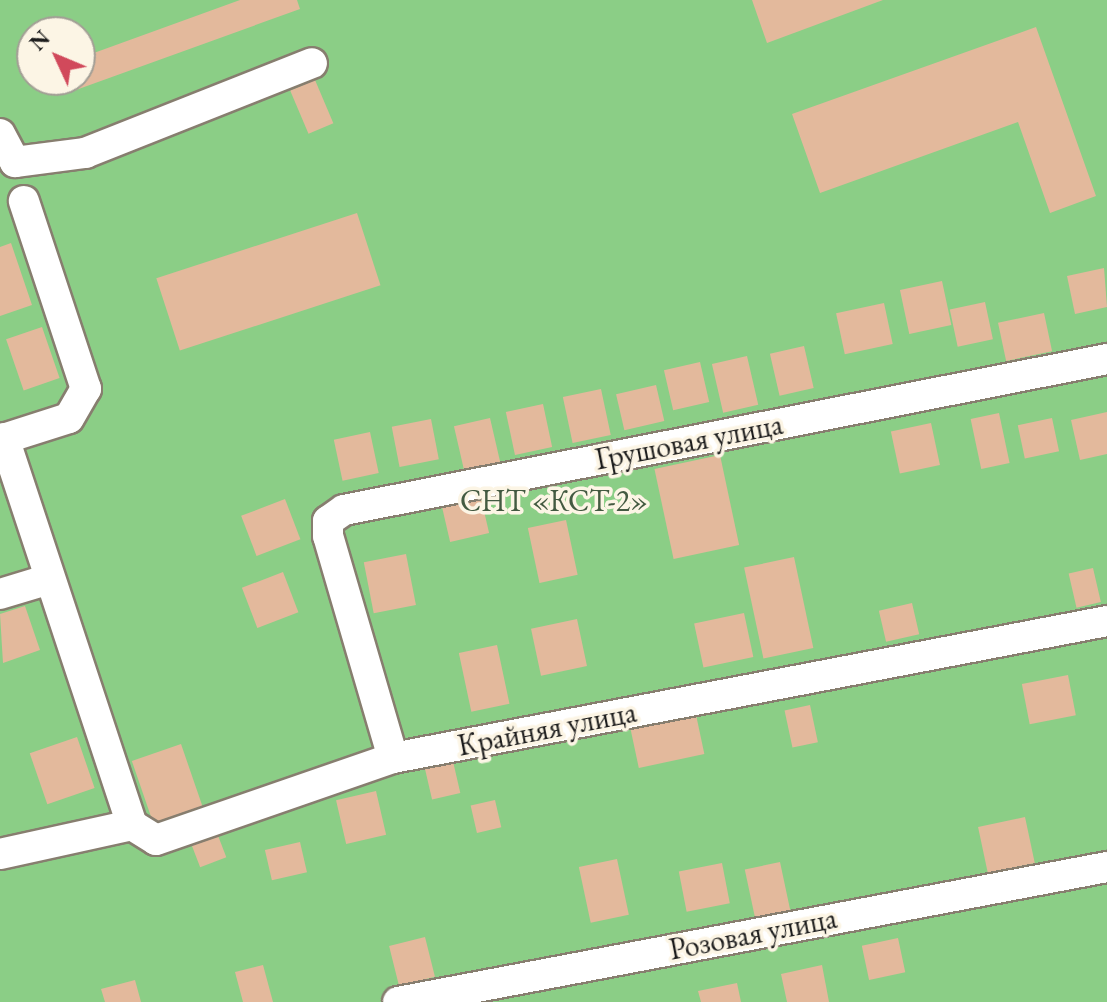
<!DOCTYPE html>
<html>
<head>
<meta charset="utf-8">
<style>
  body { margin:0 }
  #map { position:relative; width:1107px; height:1002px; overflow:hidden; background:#f2e1c2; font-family:"EB Garamond",serif }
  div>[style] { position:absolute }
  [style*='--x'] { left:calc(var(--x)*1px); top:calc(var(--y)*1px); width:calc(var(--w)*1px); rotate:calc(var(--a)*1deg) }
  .green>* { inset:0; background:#8bce86 }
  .building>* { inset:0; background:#e3b99c; transform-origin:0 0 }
  .roads { filter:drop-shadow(2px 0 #877e6f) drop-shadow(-2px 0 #877e6f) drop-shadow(0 2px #877e6f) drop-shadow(0 -2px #877e6f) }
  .minor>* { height:30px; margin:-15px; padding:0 15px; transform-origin:15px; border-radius:15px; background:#fff }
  span { translate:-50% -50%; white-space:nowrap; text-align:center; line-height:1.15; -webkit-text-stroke:7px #fcf5e5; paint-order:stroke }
  .street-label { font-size:30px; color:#1c1c1c }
  .park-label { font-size:30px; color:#435a41 }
  .north { position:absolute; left:16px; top:16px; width:80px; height:80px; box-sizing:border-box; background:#fcf5e5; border:2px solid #a29e95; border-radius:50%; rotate:314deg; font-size:22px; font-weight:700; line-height:32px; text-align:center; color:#1c1c1c }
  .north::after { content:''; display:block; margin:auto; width:28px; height:36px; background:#d1495b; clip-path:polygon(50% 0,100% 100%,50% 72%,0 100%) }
</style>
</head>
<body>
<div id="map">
  <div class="green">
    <i style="clip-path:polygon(evenodd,0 0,1107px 0,1107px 1002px,0 1002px,0 0,32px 32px,80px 32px,80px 80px,32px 80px,32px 32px)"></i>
  </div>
  <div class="building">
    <i style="clip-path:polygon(240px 0,297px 0,300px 9px,62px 95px,56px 80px,80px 80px,80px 58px)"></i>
    <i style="clip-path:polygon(752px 0,883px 0,767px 43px)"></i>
    <i style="clip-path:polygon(1036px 27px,1096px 196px,1050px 213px,1018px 122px,820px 193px,792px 114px)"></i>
    <i style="left:315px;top:80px;width:47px;height:27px;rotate:67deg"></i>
    <i style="left:357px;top:213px;width:76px;height:211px;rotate:72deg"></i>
    <i style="clip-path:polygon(11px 243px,32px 305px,0 316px,0 247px)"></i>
    <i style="clip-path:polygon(1104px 268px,1107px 307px,1075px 314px,1067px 276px)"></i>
    <i style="left:942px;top:281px;width:45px;height:43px;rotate:78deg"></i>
    <i style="left:985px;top:302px;width:38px;height:36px;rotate:78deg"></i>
    <i style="left:884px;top:303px;width:42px;height:49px;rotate:78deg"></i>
    <i style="left:1044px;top:313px;width:39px;height:47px;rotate:78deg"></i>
    <i style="left:42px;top:327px;width:54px;height:38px;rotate:71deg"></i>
    <i style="left:804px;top:346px;width:43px;height:35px;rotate:77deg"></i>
    <i style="left:747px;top:356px;width:50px;height:36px;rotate:77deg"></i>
    <i style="left:700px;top:362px;width:41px;height:37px;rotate:77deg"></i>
    <i style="left:656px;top:385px;width:37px;height:41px;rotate:77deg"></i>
    <i style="left:601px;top:389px;width:47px;height:39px;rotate:78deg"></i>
    <i style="left:543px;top:404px;width:44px;height:38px;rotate:78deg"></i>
    <i style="clip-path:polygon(1107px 412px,1107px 454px,1080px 460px,1071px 420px)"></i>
    <i style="left:999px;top:413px;width:51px;height:29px;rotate:78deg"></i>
    <i style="left:490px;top:418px;width:45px;height:37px;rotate:77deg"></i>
    <i style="left:1052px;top:418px;width:34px;height:35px;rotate:78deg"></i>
    <i style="left:431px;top:419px;width:41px;height:40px;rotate:79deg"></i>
    <i style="left:931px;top:423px;width:43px;height:41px;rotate:78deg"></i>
    <i style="left:370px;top:432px;width:42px;height:37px;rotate:78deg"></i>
    <i style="left:720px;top:455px;width:92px;height:67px;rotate:78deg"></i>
    <i style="left:481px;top:498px;width:36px;height:40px;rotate:77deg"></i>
    <i style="left:285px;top:499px;width:43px;height:47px;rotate:69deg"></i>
    <i style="left:566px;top:520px;width:56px;height:39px;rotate:78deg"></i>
    <i style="left:406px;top:554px;width:52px;height:43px;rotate:79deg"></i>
    <i style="left:794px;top:557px;width:93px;height:51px;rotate:78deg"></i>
    <i style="left:1093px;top:568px;width:35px;height:25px;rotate:77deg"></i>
    <i style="left:283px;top:572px;width:43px;height:44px;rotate:69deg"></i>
    <i style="left:912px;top:603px;width:32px;height:34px;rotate:77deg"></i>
    <i style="clip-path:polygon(25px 606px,40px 650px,3px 663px,0 614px)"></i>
    <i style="left:744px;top:613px;width:45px;height:51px;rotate:78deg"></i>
    <i style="left:577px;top:619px;width:48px;height:47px;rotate:78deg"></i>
    <i style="left:497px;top:645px;width:60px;height:39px;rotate:78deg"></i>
    <i style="left:1068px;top:675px;width:41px;height:47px;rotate:79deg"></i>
    <i style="left:810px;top:705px;width:38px;height:26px;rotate:78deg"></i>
    <i style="left:695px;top:710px;width:45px;height:67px;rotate:78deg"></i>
    <i style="left:77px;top:737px;width:54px;height:50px;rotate:71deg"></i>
    <i style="left:181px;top:744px;width:68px;height:52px;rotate:71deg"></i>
    <i style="left:452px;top:757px;width:37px;height:29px;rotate:77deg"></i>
    <i style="left:376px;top:791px;width:45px;height:41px;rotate:77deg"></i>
    <i style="left:495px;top:800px;width:28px;height:25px;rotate:77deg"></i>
    <i style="left:1025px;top:817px;width:47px;height:48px;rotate:78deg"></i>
    <i style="left:217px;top:833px;width:26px;height:28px;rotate:69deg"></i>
    <i style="left:300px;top:842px;width:31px;height:36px;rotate:77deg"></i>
    <i style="left:617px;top:859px;width:57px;height:39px;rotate:78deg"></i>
    <i style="left:780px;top:862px;width:49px;height:36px;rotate:78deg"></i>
    <i style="left:722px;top:863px;width:41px;height:44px;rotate:79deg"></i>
    <i style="left:425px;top:937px;width:41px;height:37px;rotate:76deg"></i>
    <i style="left:898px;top:938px;width:35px;height:37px;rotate:78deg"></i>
    <i style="clip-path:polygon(263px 965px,273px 1002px,243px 1002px,235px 972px)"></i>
    <i style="clip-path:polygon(822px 965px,829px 1002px,787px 1002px,781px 974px)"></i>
    <i style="clip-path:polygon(135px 980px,141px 1002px,105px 1002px,101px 989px)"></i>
    <i style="clip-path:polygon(737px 983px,741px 1002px,701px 1002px,698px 991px)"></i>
  </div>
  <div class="roads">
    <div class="minor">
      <i style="--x:0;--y:134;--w:32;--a:62"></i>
      <i style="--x:15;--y:162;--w:71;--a:-7.3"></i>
      <i style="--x:85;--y:153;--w:244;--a:-21.6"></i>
      <i style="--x:4;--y:438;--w:408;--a:71.7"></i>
      <i style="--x:0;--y:440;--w:72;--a:-17.7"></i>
      <i style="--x:69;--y:418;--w:34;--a:-60"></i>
      <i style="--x:86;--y:389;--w:198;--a:-108.3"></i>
      <i style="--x:0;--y:594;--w:48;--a:-16.9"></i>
      <i style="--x:393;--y:758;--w:231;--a:-106.3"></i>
      <i style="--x:328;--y:536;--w:15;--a:-90"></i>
      <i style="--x:328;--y:521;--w:19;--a:-35"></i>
      <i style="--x:344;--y:510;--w:778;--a:-11.19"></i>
      <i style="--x:0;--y:854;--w:135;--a:-12.4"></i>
      <i style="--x:132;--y:825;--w:28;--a:32"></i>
      <i style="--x:156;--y:840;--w:251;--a:-19.1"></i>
      <i style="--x:393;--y:758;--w:727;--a:-10.86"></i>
      <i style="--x:398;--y:1002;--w:722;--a:-10.78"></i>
    </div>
  </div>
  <div class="street-label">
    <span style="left:689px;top:442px;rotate:-11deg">Грушовая улица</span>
    <span style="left:547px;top:729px;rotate:-11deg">Крайняя улица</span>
    <span style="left:753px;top:934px;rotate:-11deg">Розовая улица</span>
  </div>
  <div class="park-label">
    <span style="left:554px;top:501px">СНТ «КСТ-2»</span>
  </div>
  <div class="north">N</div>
</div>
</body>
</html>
